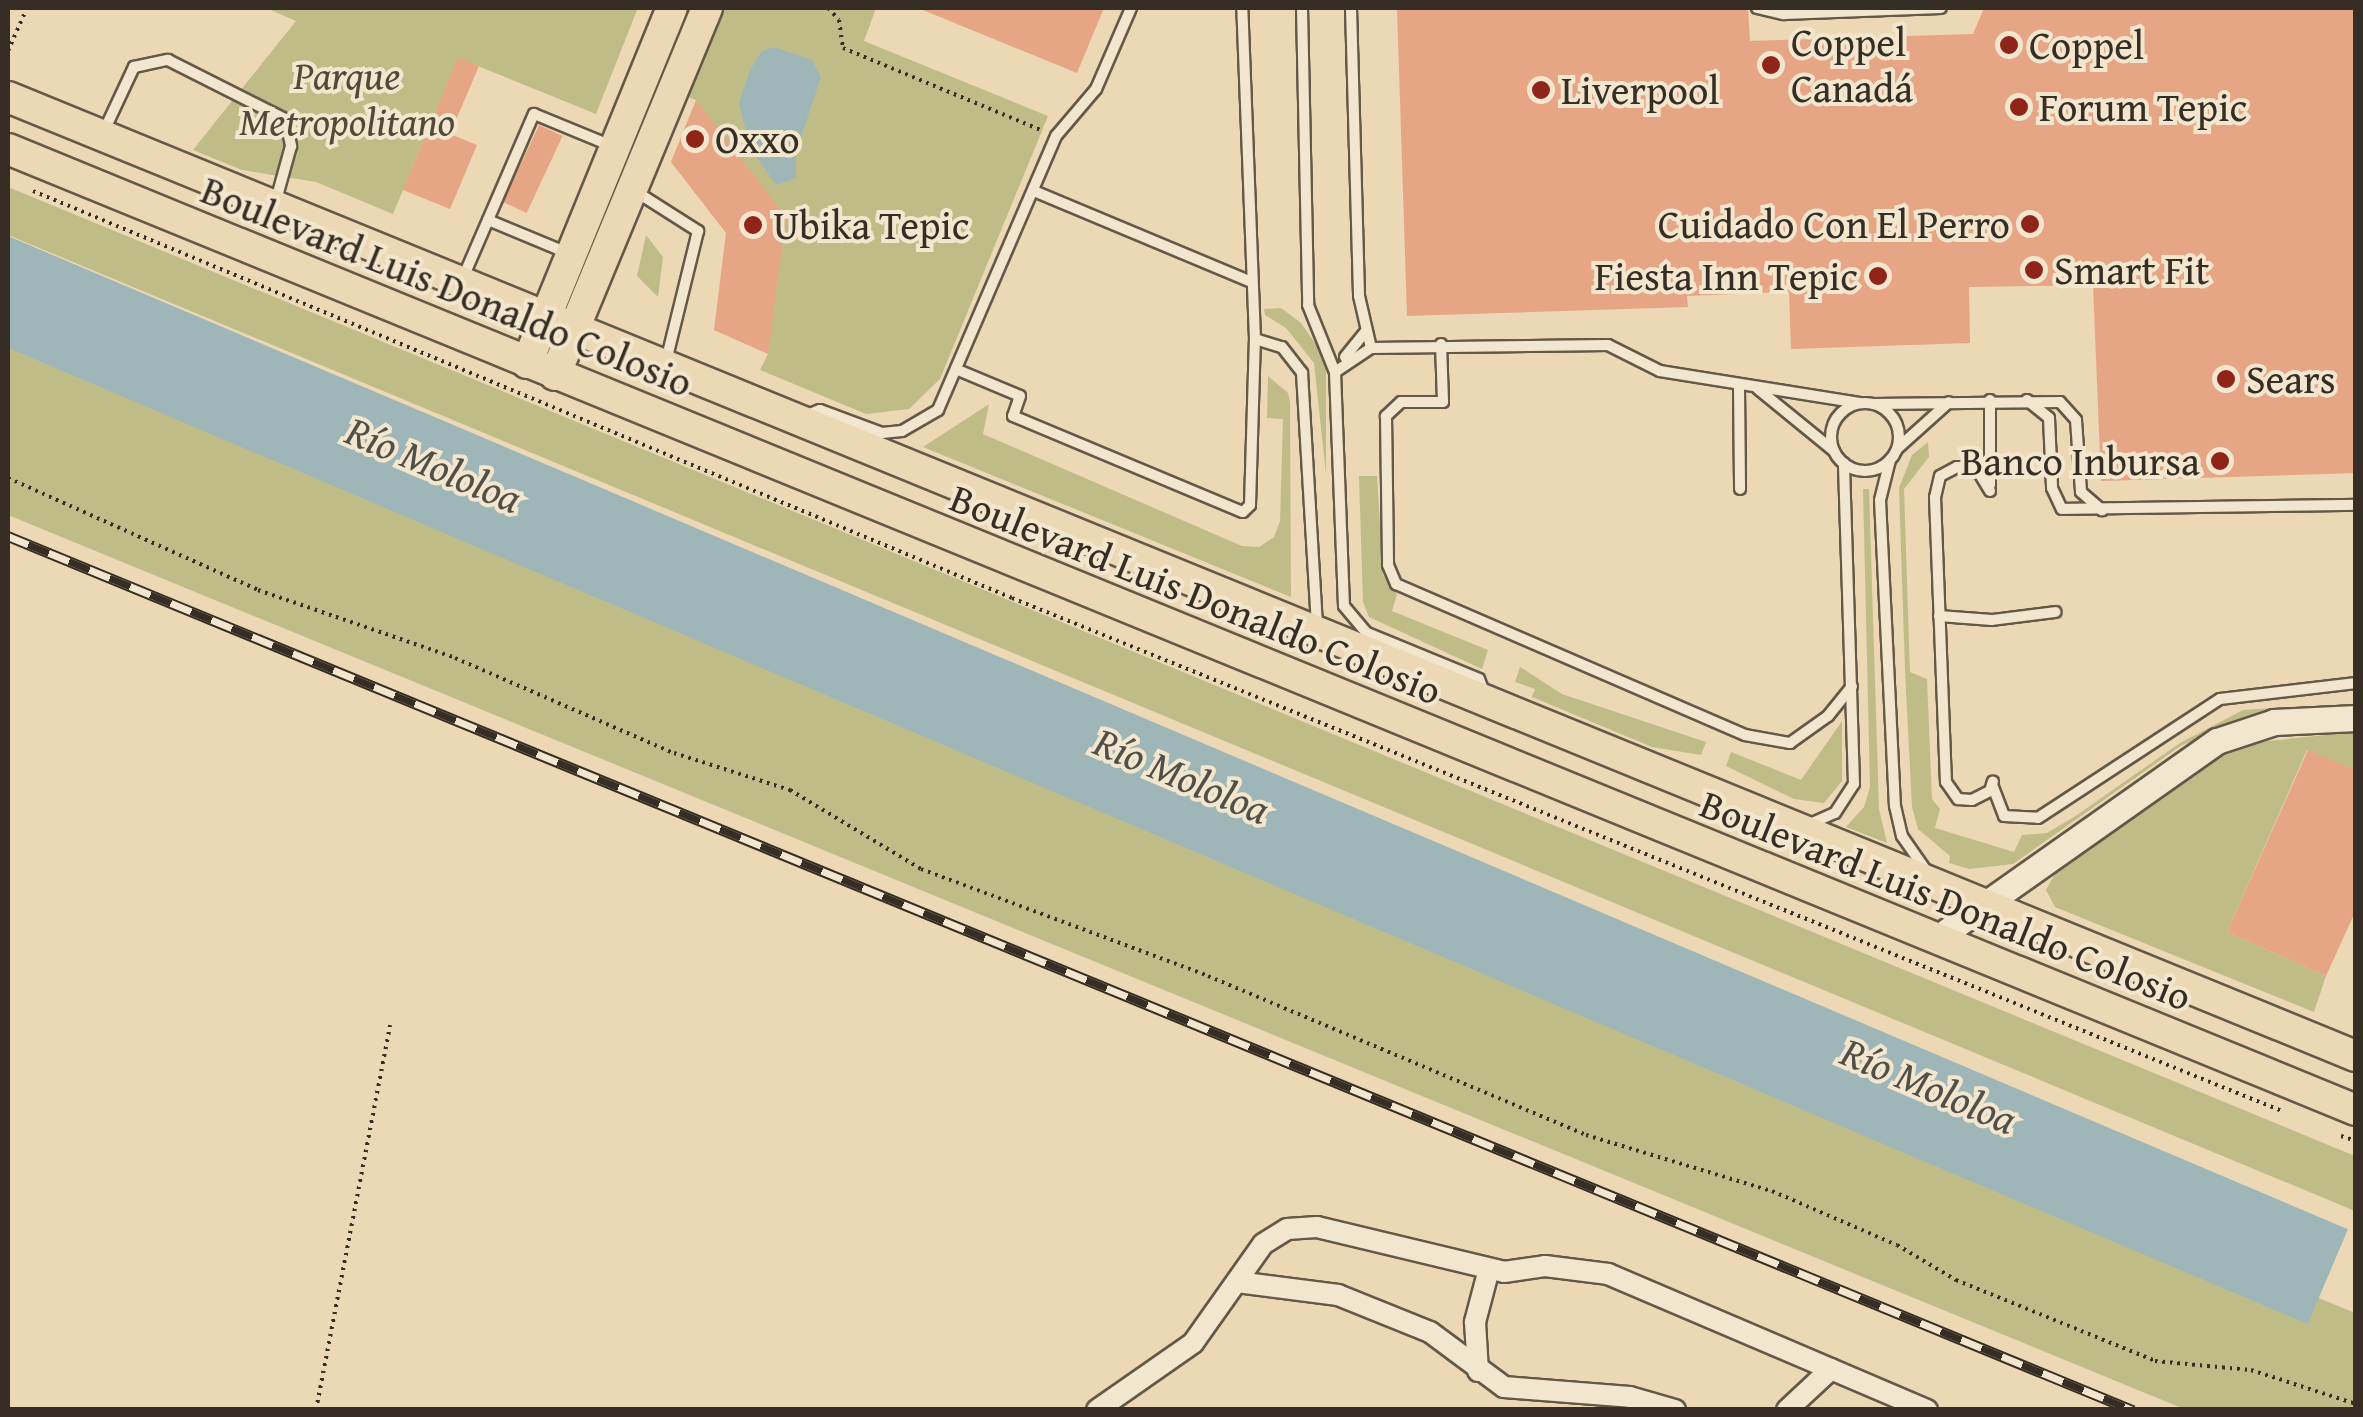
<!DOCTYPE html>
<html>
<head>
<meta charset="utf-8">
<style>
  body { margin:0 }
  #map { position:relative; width:2363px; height:1417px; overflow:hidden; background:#ecd8b4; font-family:"Gentium Book Plus",serif }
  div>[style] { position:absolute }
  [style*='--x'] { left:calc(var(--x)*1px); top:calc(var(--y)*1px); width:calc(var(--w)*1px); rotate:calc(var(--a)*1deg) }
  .green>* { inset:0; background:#bfbc88 }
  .water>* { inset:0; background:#9fb6b9; transform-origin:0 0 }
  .building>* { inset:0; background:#e6a584; transform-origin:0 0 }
  .path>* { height:4px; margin-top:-2px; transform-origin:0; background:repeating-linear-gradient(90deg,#362e24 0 2.5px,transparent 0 7.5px) }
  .roads { filter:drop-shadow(2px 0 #645848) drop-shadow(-2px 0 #645848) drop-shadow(0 2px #645848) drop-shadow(0 -2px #645848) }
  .service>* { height:10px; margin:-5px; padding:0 5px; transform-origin:5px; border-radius:5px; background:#f3e6ce }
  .service>.ring { margin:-5px; padding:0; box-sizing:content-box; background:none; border:10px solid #f3e6ce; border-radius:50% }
  .minor>* { height:20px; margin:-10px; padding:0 10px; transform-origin:10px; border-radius:10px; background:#f3e6ce }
  .tertiary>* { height:25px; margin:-12.5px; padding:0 12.5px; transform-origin:12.5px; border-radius:12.5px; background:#f3e6ce }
  .primary>* { height:30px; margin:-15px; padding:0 15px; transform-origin:15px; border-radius:15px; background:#ecd8b4 }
  .rail>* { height:11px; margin-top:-5.5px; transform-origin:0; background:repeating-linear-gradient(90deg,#f3e6ce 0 22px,#362e24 0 44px); box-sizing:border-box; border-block:2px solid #362e24 }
  .dots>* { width:28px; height:28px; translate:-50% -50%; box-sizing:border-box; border:5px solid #f3e6ce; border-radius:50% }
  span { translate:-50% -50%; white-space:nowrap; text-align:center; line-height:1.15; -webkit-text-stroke:8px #f3e6ce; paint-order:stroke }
  .poi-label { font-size:40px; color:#362e24 }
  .left { translate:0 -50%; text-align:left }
  .right { translate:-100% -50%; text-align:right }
  .park-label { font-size:40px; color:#514a38; font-style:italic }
  .street-label { font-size:40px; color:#362e24 }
  .water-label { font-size:42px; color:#505049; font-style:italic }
  .frame { position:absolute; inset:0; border:10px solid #362e24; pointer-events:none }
</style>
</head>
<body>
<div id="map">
  <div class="green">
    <i style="clip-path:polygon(266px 8px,634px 8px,637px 10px,596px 114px,458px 58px,393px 214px,316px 182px,242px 170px,193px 150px,296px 21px)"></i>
    <i style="clip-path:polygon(718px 8px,876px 8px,864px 41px,1048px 116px,940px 379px,909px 409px,866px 414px,760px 370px,768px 354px,696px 100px,681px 94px)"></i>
    <i style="clip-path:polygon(8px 187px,2355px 1156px,2355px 1211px,8px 235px)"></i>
    <i style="clip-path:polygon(646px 235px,663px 257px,658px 297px,637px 276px)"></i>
    <i style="clip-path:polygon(1281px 308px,1301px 323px,1326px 359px,1326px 474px,1314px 363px,1286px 328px,1265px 315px,1264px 309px)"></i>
    <i style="clip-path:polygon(8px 340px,2355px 1313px,2355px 1409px,2184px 1409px,8px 515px)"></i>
    <i style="clip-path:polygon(1268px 376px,1288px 393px,1290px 403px,1291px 597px,923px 447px,989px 404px,983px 434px,1242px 546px,1259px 547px,1274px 537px,1280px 521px,1283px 419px,1267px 418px)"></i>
    <i style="clip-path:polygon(1928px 442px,1929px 457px,1904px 489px,1910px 672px,1927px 679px,1932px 799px,1940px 809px,1935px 828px,2014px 852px,2022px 835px,2047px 833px,2074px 817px,2180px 743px,2243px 710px,2287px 707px,2182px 745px,2013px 864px,1969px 869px,1949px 863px,1950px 856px,1918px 829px,1912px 807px,1905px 670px,1899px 488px,1912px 455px)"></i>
    <i style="clip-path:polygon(1359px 476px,1377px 476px,1383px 575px,1397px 594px,1392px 611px,1488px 650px,1482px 669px,1369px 617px,1363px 602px)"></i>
    <i style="clip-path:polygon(1863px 489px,1869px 489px,1879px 809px,1887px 843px,1846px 827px,1864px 807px,1870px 787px)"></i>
    <i style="clip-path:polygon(1520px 667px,1562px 694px,1706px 742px,1701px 755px,1652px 747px,1532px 697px,1535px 689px,1515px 682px)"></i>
    <i style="clip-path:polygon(1842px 721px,1842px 781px,1824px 803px,1794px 799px,1726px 766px,1731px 752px,1801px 780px)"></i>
    <i style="clip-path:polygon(2355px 732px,2355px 770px,2307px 750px,2227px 932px,2326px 976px,2314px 1012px,2055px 907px,2046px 890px,2056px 872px,2214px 760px,2248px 743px)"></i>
  </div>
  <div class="water">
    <i style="clip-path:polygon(774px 47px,812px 60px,821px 77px,796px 152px,796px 178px,776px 185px,750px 147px,739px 103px,750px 70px,762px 51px)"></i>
    <i style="left:8px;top:236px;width:2542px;height:103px;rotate:23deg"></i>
  </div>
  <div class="building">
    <i style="clip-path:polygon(918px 8px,1104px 8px,1077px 73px)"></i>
    <i style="clip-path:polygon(1397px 8px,1748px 8px,1750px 41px,1973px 34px,1984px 8px,2356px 8px,2356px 473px,2101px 481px,2093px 285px,1969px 287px,1970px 343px,1791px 349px,1789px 292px,1687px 296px,1688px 307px,1407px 316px)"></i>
    <i style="clip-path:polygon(458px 57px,479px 66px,450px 134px,477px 145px,450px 209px,403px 190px)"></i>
    <i style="clip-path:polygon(696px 100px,786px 217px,768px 354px,714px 330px,726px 233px,671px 162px)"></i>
    <i style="left:539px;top:125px;width:26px;height:85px;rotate:25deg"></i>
    <i style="clip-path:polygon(2308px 750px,2356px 770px,2356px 910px,2326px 976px,2227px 932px)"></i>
  </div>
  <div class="path">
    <i style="--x:828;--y:8;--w:16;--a:47"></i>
    <i style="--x:839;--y:20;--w:28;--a:82"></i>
    <i style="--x:843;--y:48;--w:217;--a:22.5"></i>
    <i style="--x:8;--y:51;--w:47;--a:-66.2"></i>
    <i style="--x:33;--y:191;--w:1060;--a:22.57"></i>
    <i style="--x:1012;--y:598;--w:1370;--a:22"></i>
    <i style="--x:8;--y:478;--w:274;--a:24.1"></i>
    <i style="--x:258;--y:590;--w:208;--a:19"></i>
    <i style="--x:455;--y:658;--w:239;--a:23.5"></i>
    <i style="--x:674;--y:753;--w:122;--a:17.7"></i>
    <i style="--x:790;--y:790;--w:153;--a:31.1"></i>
    <i style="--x:921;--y:869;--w:306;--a:20.4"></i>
    <i style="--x:1208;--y:976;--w:410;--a:22.8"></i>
    <i style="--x:1586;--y:1135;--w:194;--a:16.8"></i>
    <i style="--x:1772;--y:1191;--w:136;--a:23.4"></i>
    <i style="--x:1897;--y:1245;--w:69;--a:30.7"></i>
    <i style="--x:1956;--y:1280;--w:215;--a:22.1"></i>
    <i style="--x:2155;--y:1361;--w:96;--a:5.4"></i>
    <i style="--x:2251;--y:1370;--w:110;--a:17.9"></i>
    <i style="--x:2341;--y:1136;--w:16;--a:18"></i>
    <i style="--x:316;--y:1410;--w:392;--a:-79.1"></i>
  </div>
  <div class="roads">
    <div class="service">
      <i style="--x:1302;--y:8;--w:297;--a:88.8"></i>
      <i style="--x:1308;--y:305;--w:72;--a:68.1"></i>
      <i style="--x:1335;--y:372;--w:234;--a:87.8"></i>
      <i style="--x:1344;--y:606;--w:35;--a:50"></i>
      <i style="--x:1367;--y:633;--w:121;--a:22.3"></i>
      <i style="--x:1479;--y:679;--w:17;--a:69"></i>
      <i style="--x:1351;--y:8;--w:288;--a:88.4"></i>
      <i style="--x:1359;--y:296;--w:53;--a:77"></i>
      <i style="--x:1371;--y:348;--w:237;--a:-0.7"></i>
      <i style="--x:1608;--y:345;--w:58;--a:26.6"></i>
      <i style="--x:1660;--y:371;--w:202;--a:9.1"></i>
      <i style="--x:1757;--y:8;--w:28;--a:13"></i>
      <i style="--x:1784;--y:14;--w:157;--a:-2.2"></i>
      <i style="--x:104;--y:131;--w:71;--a:-64.9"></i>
      <i style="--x:134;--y:67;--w:35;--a:-12"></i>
      <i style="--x:168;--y:60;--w:131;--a:26.8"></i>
      <i style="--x:285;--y:119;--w:28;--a:77"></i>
      <i style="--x:291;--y:146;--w:56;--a:105.5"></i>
      <i style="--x:635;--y:191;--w:75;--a:32.4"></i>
      <i style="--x:698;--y:231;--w:134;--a:103.8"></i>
      <i style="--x:1034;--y:191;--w:233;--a:22.7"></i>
      <i style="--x:488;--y:220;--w:89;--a:22.5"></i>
      <i style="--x:462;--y:280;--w:181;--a:-66.6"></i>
      <i style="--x:534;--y:114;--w:87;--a:22.4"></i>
      <i style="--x:1255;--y:339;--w:28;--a:17"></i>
      <i style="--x:1282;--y:347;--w:33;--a:52"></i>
      <i style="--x:1302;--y:373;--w:253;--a:86.6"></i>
      <i style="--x:1441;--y:344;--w:58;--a:88"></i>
      <i style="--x:1443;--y:402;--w:42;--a:180"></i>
      <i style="--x:1401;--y:402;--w:21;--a:137"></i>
      <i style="--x:1386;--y:416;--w:149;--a:89.2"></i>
      <i style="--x:1388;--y:565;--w:21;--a:67"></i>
      <i style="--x:1396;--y:584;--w:380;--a:23.4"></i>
      <i style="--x:1745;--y:735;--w:46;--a:10.1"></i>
      <i style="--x:1790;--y:743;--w:47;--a:-35.4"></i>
      <i style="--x:1828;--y:716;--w:38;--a:-51"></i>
      <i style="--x:1345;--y:357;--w:32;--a:-51"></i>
      <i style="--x:958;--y:370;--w:67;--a:22.8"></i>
      <i style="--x:1020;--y:396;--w:21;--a:109"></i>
      <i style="--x:1013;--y:416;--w:249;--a:22.7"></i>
      <i style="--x:1243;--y:512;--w:10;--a:-45"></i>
      <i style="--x:1250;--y:505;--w:166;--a:-88.3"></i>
      <i style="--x:1255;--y:339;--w:331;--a:-92.2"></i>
      <i style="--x:1335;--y:372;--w:43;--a:-33.7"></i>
      <i style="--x:1739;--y:388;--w:101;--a:89.4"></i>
      <i style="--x:1758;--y:389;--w:98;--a:39.2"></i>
      <i style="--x:1990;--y:400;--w:85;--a:90"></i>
      <i style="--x:2027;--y:400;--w:28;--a:39"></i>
      <i style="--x:2049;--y:418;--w:70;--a:87.5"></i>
      <i style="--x:2052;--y:488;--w:23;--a:65"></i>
      <i style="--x:2062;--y:509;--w:294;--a:-0.8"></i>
      <i class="ring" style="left:1831px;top:403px;width:58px;height:58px"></i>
      <i style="--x:1873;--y:404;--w:187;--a:-0.6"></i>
      <i style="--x:2060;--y:402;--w:24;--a:48"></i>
      <i style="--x:2076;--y:420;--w:72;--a:86"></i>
      <i style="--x:2081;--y:492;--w:28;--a:41"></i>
      <i style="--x:805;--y:416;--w:16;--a:-22"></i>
      <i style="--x:820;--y:410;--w:66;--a:20.4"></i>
      <i style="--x:882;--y:433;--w:20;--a:-6"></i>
      <i style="--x:902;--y:431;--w:42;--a:-30.3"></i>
      <i style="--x:938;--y:410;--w:298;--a:-66.7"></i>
      <i style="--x:1056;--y:136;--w:62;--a:-49.6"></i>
      <i style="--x:1096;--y:89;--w:88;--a:-66.6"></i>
      <i style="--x:1899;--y:447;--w:67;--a:-42"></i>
      <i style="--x:1890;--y:460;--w:41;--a:104"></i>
      <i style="--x:1880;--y:500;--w:306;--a:87.2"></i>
      <i style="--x:1895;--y:806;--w:31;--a:77"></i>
      <i style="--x:1902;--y:836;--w:40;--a:55.1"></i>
      <i style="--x:1990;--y:491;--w:27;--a:-121"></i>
      <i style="--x:1976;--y:468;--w:19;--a:-177"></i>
      <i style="--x:1957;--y:467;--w:19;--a:152"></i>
      <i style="--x:1940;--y:476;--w:22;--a:103"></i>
      <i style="--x:1935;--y:497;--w:285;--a:87.8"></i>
      <i style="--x:1946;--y:782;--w:21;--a:55"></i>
      <i style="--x:1958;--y:799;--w:14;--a:4"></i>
      <i style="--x:1972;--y:800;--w:20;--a:-27"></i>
      <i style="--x:1990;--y:791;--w:10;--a:-73"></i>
      <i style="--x:1939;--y:616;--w:53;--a:4.3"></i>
      <i style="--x:1992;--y:620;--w:64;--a:-7.2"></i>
      <i style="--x:1993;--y:787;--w:31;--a:69"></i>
      <i style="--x:2004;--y:816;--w:34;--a:3"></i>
      <i style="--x:2038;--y:818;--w:217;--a:-33.2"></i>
      <i style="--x:2220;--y:699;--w:137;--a:-6.7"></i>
      <i style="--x:1810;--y:824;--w:27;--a:-24"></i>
      <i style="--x:1835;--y:813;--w:35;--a:-57"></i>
      <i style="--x:1854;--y:784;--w:321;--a:-91.8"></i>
    </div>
    <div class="minor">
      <i style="--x:1237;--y:1282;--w:102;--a:7.3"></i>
      <i style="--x:1338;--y:1295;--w:99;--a:21.9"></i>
      <i style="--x:1430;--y:1332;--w:92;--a:36.6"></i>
      <i style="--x:1504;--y:1387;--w:126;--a:4.5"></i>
      <i style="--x:1630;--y:1397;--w:47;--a:16.1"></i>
      <i style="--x:1478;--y:1371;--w:49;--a:-93.5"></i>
      <i style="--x:1475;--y:1322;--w:55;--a:-75.2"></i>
      <i style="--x:1097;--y:1410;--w:117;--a:-34.9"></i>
      <i style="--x:1193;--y:1343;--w:121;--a:-54.7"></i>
      <i style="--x:1263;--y:1244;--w:28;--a:-32"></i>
      <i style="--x:1287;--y:1229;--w:30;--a:-4"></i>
      <i style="--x:1317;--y:1227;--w:192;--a:13.5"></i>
      <i style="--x:1504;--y:1272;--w:41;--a:-8.3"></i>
      <i style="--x:1545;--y:1266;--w:64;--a:7.2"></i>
      <i style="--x:1608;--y:1274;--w:347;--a:23.1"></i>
      <i style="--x:1787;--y:1410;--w:60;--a:-43"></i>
    </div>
    <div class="tertiary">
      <i style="--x:1936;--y:939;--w:344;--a:-35.2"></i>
      <i style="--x:2217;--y:741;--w:60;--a:-18.4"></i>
      <i style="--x:2274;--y:722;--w:82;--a:-2.8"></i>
    </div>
    <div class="primary">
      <i style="--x:8;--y:97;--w:2536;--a:22.22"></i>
      <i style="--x:8;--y:149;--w:2537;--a:22.26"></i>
      <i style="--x:527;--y:363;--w:383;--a:-67.8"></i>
      <i style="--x:555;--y:375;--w:397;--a:-67.5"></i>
    </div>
  </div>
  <div class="rail">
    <i style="--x:8;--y:536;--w:2298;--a:22.36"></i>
  </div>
  <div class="dots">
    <i style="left:2009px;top:45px;background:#8f2418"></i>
    <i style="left:1771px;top:65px;background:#8f2418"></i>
    <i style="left:1541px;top:90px;background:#8f2418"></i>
    <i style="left:2019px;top:107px;background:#8f2418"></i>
    <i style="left:695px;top:139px;background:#8f2418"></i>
    <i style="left:2030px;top:224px;background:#8f2418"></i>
    <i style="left:753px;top:225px;background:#8f2418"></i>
    <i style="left:2034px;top:270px;background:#8f2418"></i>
    <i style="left:1878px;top:276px;background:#8f2418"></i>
    <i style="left:2226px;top:379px;background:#8f2418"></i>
    <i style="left:2220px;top:461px;background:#8f2418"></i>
  </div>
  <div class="poi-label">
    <span class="left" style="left:1791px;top:65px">Coppel<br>Canadá</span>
    <span class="left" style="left:2029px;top:45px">Coppel</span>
    <span class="left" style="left:1561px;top:90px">Liverpool</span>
    <span class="left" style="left:2039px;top:107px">Forum Tepic</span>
    <span class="left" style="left:715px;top:139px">Oxxo</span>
    <span class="right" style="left:2010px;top:224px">Cuidado Con El Perro</span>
    <span class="left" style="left:773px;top:225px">Ubika Tepic</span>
    <span class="left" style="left:2054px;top:270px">Smart Fit</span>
    <span class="right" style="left:1858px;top:276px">Fiesta Inn Tepic</span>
    <span class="left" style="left:2246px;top:379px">Sears</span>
    <span class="right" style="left:2200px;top:461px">Banco Inbursa</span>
  </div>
  <div class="park-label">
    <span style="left:347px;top:98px">Parque<br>Metropolitano</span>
  </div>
  <div class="street-label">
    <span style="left:447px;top:286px;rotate:22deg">Boulevard Luis Donaldo Colosio</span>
    <span style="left:1196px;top:594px;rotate:22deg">Boulevard Luis Donaldo Colosio</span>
    <span style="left:1946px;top:900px;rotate:22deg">Boulevard Luis Donaldo Colosio</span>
  </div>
  <div class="water-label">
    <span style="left:434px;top:464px;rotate:23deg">Río Mololoa</span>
    <span style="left:1182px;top:775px;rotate:23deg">Río Mololoa</span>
    <span style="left:1929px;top:1085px;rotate:23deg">Río Mololoa</span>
  </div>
  <div class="frame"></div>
</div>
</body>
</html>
